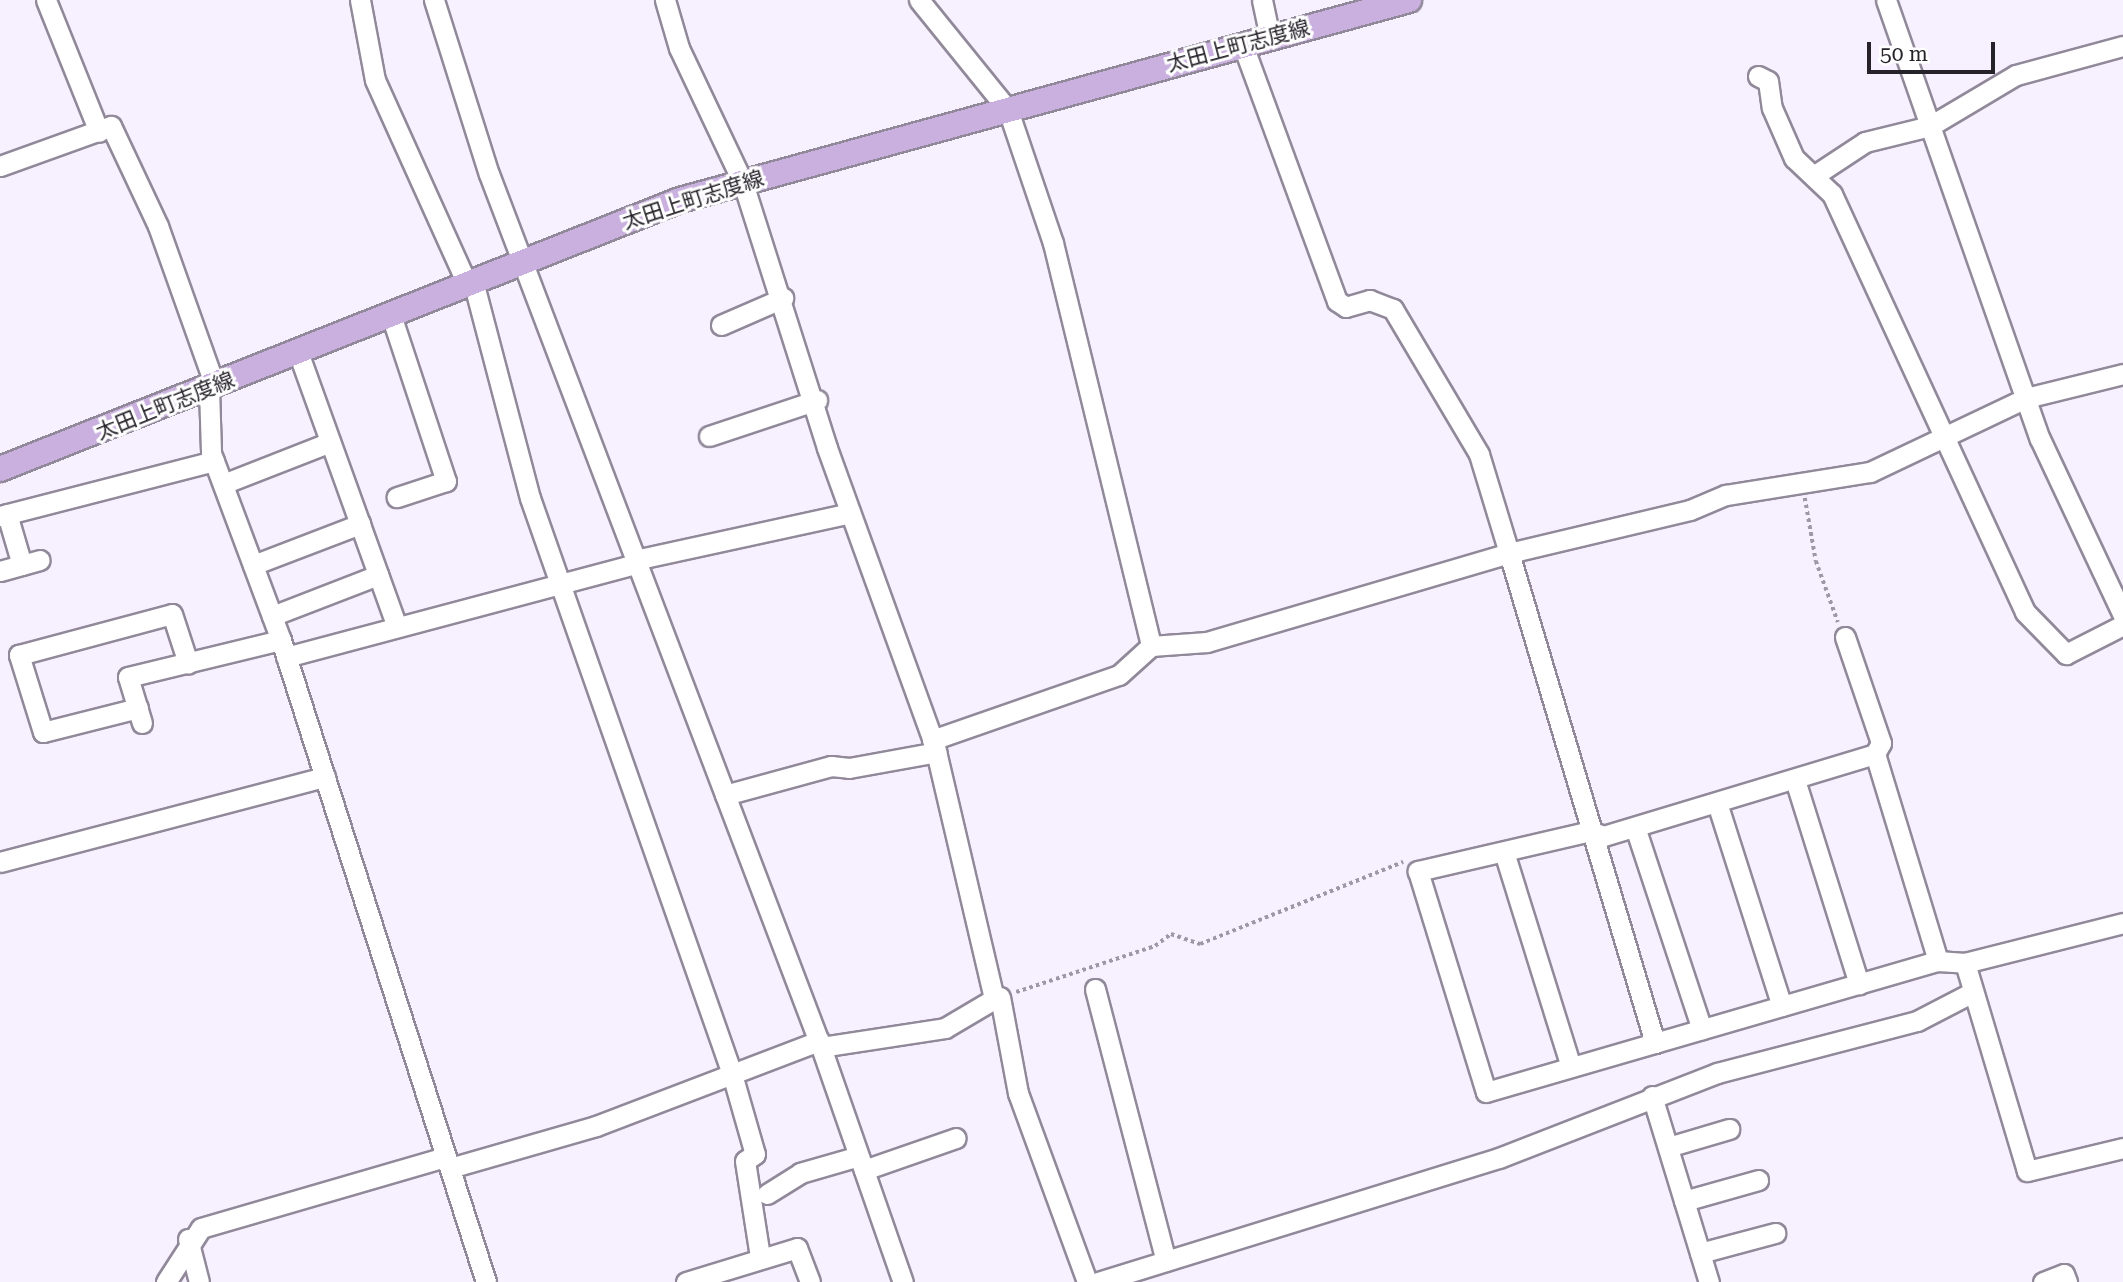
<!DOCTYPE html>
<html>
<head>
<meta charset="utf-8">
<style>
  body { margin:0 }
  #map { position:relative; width:2123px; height:1282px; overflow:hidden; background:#f7f0ff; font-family:"Roboto Serif","Noto Sans JP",serif }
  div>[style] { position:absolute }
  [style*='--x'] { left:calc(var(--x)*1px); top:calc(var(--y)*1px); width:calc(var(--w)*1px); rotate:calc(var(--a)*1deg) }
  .path>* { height:3.5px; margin-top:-1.75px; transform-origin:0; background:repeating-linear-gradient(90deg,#9d98a3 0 3.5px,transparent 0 7px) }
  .roads { filter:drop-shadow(2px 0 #91899a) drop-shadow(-2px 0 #91899a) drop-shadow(0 2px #91899a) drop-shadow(0 -2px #91899a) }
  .minor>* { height:19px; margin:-9.5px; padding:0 9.5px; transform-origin:9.5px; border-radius:9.5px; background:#fff }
  .major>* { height:24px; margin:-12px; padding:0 12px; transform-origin:12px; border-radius:12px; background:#c9b0df }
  span { translate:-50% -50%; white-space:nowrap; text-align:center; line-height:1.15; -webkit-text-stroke:6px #fff; paint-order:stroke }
  .street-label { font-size:21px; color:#252229 }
  .scale { position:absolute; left:1867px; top:42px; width:128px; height:32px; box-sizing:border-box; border:4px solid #252229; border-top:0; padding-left:9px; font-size:21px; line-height:24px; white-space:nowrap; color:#252229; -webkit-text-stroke:5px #fff; paint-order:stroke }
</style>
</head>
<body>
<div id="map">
  <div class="path">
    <i style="--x:1805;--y:498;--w:64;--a:80.1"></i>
    <i style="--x:1816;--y:561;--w:65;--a:70.2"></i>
    <i style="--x:1016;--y:992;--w:146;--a:-18.3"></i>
    <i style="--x:1155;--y:946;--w:20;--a:-37"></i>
    <i style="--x:1171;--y:934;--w:31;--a:19"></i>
    <i style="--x:1200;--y:944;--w:219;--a:-22"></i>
  </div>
  <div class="roads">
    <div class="minor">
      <i style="--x:46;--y:0;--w:142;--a:68.1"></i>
      <i style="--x:360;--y:0;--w:81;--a:79.4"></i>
      <i style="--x:375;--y:80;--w:224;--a:65.7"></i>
      <i style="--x:434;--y:0;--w:182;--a:72.5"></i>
      <i style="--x:489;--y:174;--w:934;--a:69.18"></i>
      <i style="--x:821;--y:1047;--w:249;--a:70.8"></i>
      <i style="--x:665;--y:0;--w:50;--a:73.7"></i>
      <i style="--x:679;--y:48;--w:149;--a:64.6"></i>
      <i style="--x:743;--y:183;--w:278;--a:72.4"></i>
      <i style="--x:827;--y:448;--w:318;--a:70.1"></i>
      <i style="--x:935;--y:747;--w:259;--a:76.8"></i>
      <i style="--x:994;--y:999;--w:57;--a:149.4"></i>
      <i style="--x:945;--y:1028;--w:125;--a:171.3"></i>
      <i style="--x:919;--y:0;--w:141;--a:51"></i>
      <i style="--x:1008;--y:110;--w:140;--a:71.3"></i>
      <i style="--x:1053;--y:243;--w:415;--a:76.3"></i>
      <i style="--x:1262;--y:0;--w:38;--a:78"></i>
      <i style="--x:1886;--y:0;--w:465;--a:70.7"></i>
      <i style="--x:2040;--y:439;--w:195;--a:64.8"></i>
      <i style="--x:1758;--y:76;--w:11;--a:27"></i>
      <i style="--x:1768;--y:81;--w:27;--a:82"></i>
      <i style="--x:1772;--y:108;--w:55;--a:66.3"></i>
      <i style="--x:1794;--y:158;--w:52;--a:43.5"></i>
      <i style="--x:1832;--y:194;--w:460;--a:65.2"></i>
      <i style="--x:2025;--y:612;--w:59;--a:45.7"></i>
      <i style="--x:2066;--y:654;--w:64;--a:-27"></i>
      <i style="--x:0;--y:166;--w:118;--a:-19.8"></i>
      <i style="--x:111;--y:126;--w:110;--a:64.8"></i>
      <i style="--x:158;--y:226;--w:170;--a:70.4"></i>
      <i style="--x:1815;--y:175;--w:60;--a:-33.4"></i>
      <i style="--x:1865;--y:142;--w:67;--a:-13.8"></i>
      <i style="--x:1930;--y:126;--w:100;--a:-30.7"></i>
      <i style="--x:2016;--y:75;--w:111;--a:-15.2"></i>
      <i style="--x:473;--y:281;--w:224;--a:75.3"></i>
      <i style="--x:530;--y:498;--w:610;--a:70.67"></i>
      <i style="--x:732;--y:1074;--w:83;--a:74"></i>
      <i style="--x:755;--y:1154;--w:12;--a:145"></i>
      <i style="--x:745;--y:1161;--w:97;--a:81.1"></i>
      <i style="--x:391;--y:315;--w:175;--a:71.7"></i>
      <i style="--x:446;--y:481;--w:52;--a:161.9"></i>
      <i style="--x:721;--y:325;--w:68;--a:-23.5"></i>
      <i style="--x:298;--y:352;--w:292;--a:70.2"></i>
      <i style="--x:209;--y:388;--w:65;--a:88.2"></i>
      <i style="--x:211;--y:453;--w:200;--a:69.5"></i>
      <i style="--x:281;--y:640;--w:674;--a:72.29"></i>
      <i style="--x:709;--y:436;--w:114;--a:-18.4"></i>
      <i style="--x:223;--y:484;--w:115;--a:-21.4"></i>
      <i style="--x:7;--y:514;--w:53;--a:73.6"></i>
      <i style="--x:0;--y:516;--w:221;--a:-14.4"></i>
      <i style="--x:635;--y:560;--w:220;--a:-12.3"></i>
      <i style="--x:253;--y:565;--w:115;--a:-21"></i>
      <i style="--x:0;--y:571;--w:41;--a:-15.4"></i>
      <i style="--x:272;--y:616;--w:114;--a:-21.1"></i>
      <i style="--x:1845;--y:637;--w:112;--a:71.2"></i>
      <i style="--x:1881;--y:743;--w:13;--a:119"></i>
      <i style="--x:286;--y:657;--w:362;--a:-14.9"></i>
      <i style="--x:138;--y:708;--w:98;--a:165.8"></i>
      <i style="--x:43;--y:732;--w:81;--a:-107.3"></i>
      <i style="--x:19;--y:655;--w:158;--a:-15"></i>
      <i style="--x:172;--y:614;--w:52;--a:71.9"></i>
      <i style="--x:142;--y:723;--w:48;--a:-106.9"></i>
      <i style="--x:128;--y:677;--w:157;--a:-13.6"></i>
      <i style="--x:932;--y:740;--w:198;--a:-19.2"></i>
      <i style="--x:1119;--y:675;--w:43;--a:-42.2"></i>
      <i style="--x:1151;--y:646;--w:56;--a:-4.1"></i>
      <i style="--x:1207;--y:642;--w:315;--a:-16.4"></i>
      <i style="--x:1509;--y:553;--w:103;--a:-106.9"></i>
      <i style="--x:1479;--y:454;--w:169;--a:-120.7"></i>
      <i style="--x:1393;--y:309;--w:25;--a:-159"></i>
      <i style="--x:1370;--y:300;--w:25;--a:164"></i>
      <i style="--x:1346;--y:307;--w:11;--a:-146"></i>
      <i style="--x:1337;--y:301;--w:273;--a:-110.2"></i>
      <i style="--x:1796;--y:783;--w:211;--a:72.6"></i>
      <i style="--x:725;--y:795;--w:110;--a:-15.3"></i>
      <i style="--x:831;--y:766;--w:18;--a:6"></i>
      <i style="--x:849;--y:768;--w:89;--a:-10.3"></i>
      <i style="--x:1718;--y:806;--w:210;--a:72.3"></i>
      <i style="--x:1635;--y:827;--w:213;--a:71.7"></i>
      <i style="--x:1504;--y:852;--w:225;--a:72.7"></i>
      <i style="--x:0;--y:862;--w:336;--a:-14.7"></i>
      <i style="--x:1938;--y:961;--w:216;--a:-106.9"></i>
      <i style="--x:1875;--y:754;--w:284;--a:163.2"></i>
      <i style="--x:1603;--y:836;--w:13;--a:-157"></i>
      <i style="--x:1591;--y:831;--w:178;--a:167"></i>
      <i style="--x:1418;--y:871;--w:231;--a:72.9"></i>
      <i style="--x:1486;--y:1092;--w:471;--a:-16.2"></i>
      <i style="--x:1938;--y:961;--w:27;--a:4"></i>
      <i style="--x:1965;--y:963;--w:163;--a:-14.2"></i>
      <i style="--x:1965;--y:963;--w:217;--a:73.4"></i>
      <i style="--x:2027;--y:1171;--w:99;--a:-13.5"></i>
      <i style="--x:1095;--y:989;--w:281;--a:75.4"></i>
      <i style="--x:1000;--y:997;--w:98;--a:79.4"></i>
      <i style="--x:1018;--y:1093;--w:201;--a:69.9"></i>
      <i style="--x:1655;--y:1043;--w:511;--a:-106.59"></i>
      <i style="--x:1509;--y:553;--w:186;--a:-13.4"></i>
      <i style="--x:1690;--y:510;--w:39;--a:-23"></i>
      <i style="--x:1726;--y:495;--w:146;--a:-9.1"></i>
      <i style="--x:1870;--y:472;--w:173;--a:-25.4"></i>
      <i style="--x:2026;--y:398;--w:100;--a:-13.9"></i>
      <i style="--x:1652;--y:1096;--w:195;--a:73"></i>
      <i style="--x:1668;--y:1147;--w:64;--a:-16.4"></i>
      <i style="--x:450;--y:1168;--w:152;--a:-16"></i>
      <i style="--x:596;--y:1126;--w:239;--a:-20.9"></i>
      <i style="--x:864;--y:1170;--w:97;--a:-19.2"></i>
      <i style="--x:767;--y:1194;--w:39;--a:-32"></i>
      <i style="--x:800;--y:1173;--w:61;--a:-16.1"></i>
      <i style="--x:1684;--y:1201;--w:77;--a:-15.8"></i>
      <i style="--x:188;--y:1239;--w:44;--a:75.7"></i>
      <i style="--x:1700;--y:1253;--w:78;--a:-14.9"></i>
      <i style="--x:166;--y:1282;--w:64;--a:-57.1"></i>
      <i style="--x:201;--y:1228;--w:255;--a:-16.2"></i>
      <i style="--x:686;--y:1282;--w:116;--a:-17"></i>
      <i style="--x:797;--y:1248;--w:36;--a:69"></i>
      <i style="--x:1098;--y:1282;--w:420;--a:-17.2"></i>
      <i style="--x:1499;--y:1158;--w:234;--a:-21.3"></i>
      <i style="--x:1717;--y:1073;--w:207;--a:-14.6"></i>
      <i style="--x:1917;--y:1021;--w:63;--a:-27.4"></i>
      <i style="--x:2043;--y:1282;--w:22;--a:-21"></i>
      <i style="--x:2064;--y:1274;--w:9;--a:69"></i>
    </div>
    <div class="major">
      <i style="--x:0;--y:469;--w:731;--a:-21.58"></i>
      <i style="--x:680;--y:200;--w:756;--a:-15.34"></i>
    </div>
  </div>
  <div class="street-label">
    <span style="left:1238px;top:46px;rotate:-15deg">太田上町志度線</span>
    <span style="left:693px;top:200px;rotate:-18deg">太田上町志度線</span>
    <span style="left:165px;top:406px;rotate:-22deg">太田上町志度線</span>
  </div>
  <div class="scale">50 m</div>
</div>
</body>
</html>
